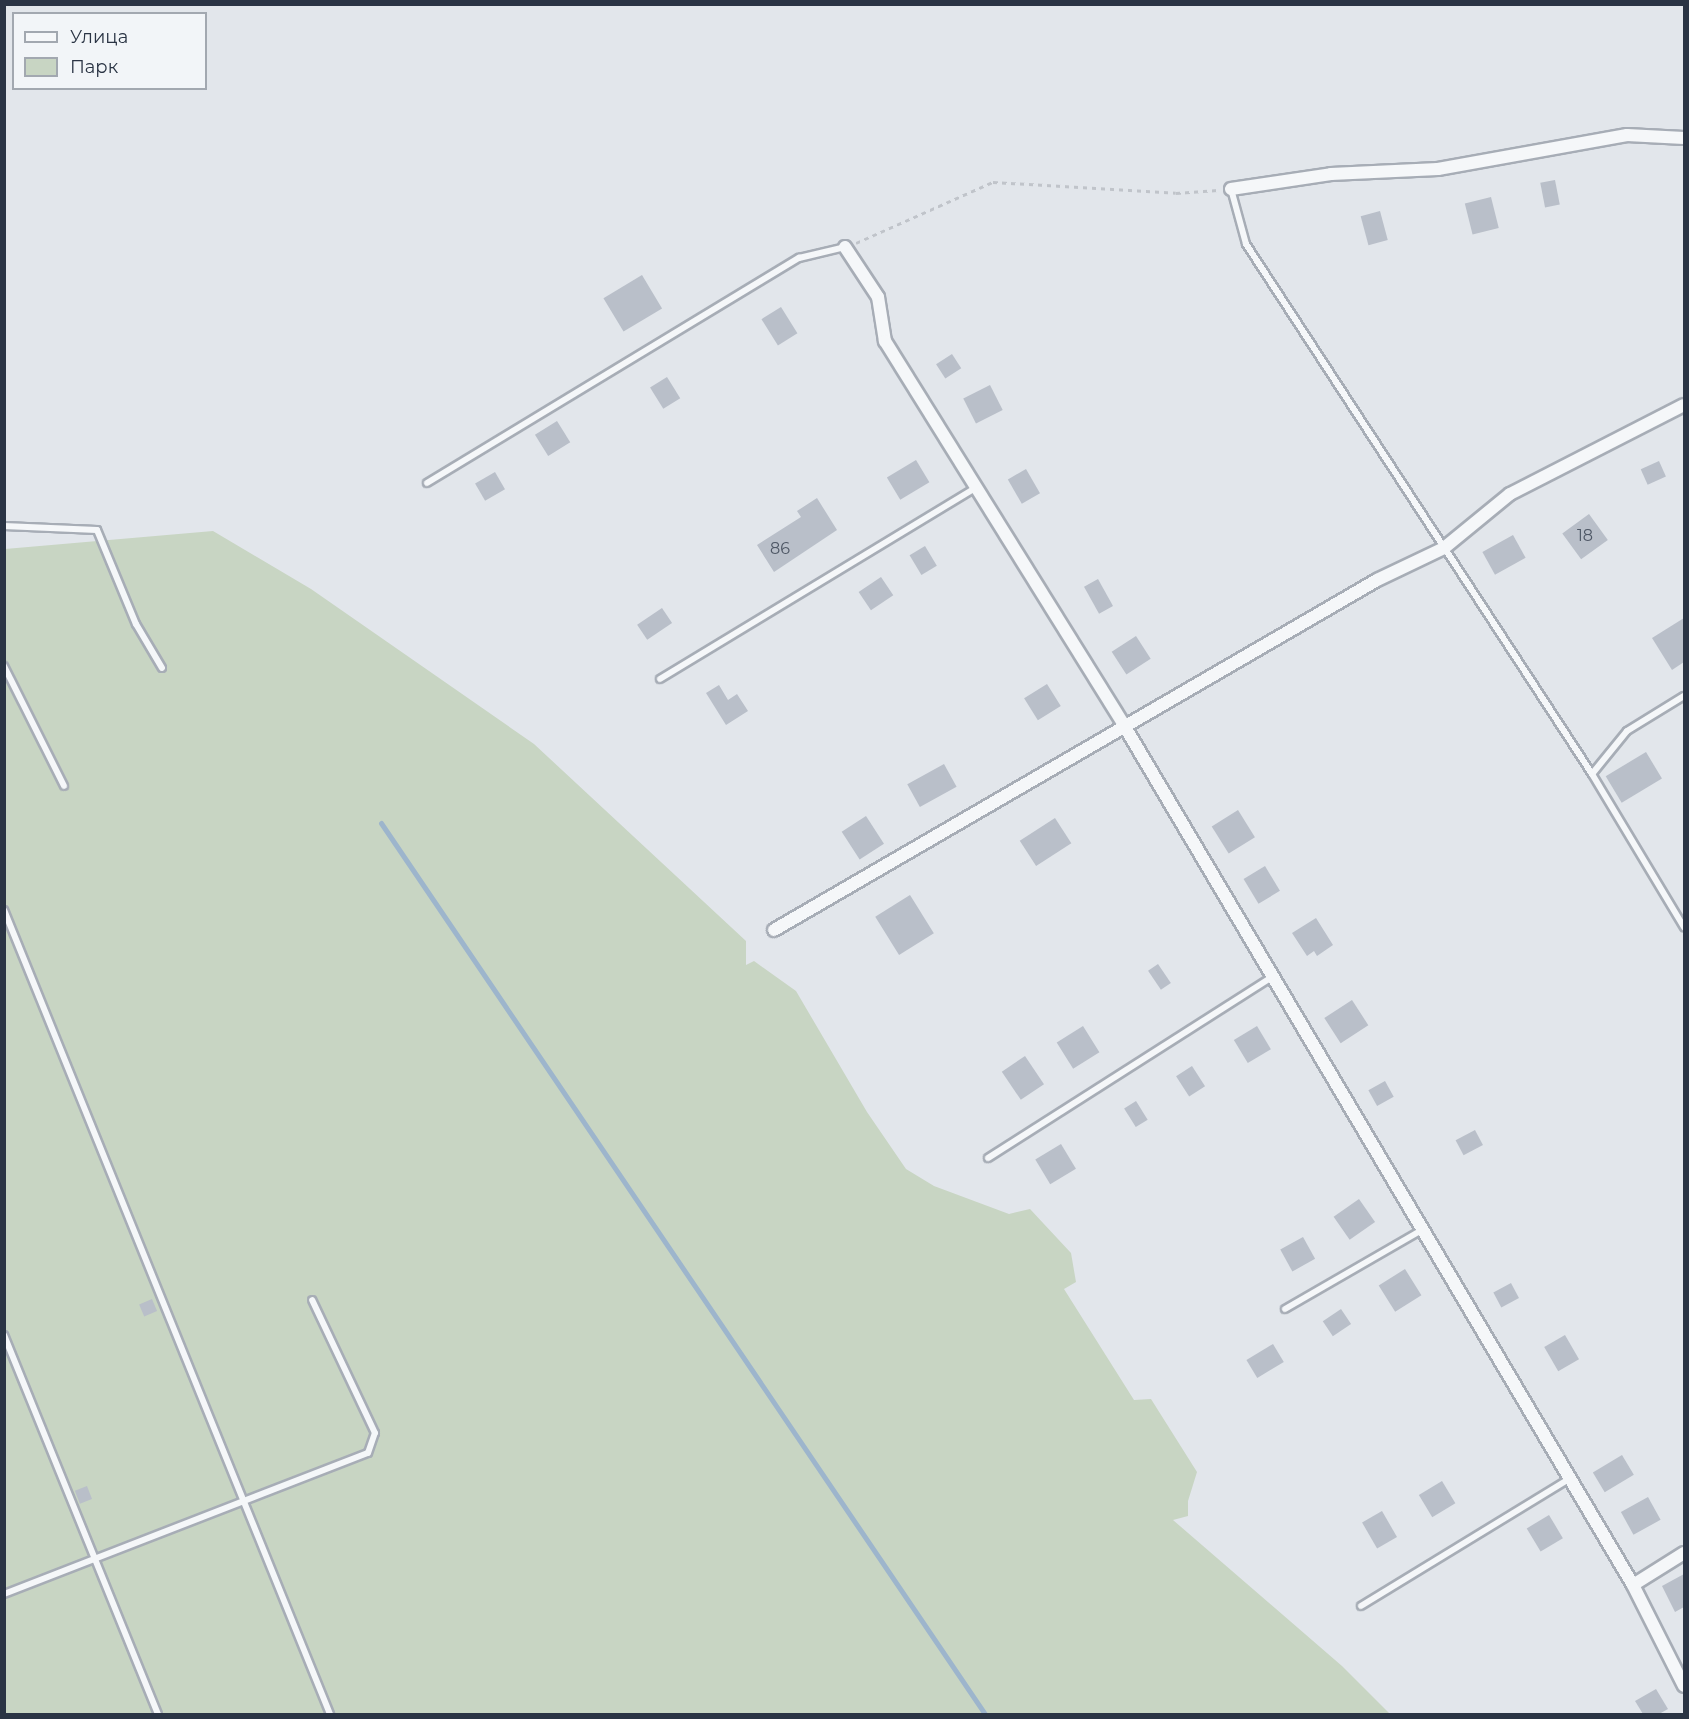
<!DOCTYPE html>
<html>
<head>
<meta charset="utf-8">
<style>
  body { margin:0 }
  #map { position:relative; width:1689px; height:1719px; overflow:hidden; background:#e2e6eb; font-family:Montserrat,sans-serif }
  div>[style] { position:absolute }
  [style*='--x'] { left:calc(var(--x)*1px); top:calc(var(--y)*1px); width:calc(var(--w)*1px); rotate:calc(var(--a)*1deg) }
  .green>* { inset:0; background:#c8d5c3 }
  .stream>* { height:5px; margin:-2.5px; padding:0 2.5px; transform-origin:2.5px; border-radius:2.5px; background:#9db5cc }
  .building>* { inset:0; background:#b9bfc9; transform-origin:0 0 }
  .path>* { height:3px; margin-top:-1.5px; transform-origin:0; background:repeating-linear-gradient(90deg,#c0c4ca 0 4.5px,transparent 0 9px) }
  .roads { filter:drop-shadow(2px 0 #a7adb6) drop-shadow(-2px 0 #a7adb6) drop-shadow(0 2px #a7adb6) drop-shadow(0 -2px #a7adb6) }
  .service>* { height:6px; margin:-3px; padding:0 3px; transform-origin:3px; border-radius:3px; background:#f5f7f9 }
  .minor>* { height:12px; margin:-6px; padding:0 6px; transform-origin:6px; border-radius:6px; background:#f5f7f9 }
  span { translate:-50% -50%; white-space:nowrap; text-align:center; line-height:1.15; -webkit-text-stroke:4.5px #f2f5f8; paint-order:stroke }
  .number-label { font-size:16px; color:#4e5765 }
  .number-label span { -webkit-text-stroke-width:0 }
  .frame { position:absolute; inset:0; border:6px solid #2a3444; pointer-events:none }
  .legend { position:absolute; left:12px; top:12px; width:195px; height:78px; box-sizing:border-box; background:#f2f5f8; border:2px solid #a2a8b0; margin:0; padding:8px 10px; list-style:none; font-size:18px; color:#2a3444 }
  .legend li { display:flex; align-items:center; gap:12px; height:30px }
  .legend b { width:30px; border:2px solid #a2a8b0 }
</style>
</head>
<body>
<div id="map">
  <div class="green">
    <i style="clip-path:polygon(213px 531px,311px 589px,534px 744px,746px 941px,746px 965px,754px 961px,796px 991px,867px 1112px,906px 1169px,934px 1186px,1009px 1214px,1030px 1209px,1071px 1253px,1076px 1282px,1064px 1289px,1134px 1400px,1151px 1399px,1197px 1472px,1188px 1501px,1188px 1516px,1173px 1520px,1342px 1666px,1390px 1714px,5px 1714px,5px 549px)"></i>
  </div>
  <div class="stream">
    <i style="--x:381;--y:823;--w:1076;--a:55.87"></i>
  </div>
  <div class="building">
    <i style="left:1555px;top:180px;width:25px;height:15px;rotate:79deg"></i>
    <i style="left:1491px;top:197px;width:32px;height:27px;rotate:76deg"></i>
    <i style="left:1380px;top:211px;width:30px;height:20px;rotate:75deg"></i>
    <i style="left:642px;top:275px;width:39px;height:45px;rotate:59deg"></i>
    <i style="left:781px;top:307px;width:31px;height:23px;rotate:58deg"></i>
    <i style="left:952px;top:354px;width:17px;height:19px;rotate:57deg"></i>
    <i style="left:667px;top:377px;width:25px;height:20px;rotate:58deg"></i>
    <i style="left:990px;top:385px;width:28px;height:30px;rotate:63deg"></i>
    <i style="left:557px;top:421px;width:25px;height:26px;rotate:58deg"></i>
    <i style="left:916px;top:460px;width:26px;height:34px;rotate:59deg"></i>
    <i style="left:1659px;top:461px;width:17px;height:20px;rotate:66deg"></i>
    <i style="left:1026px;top:469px;width:28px;height:21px;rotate:60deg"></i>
    <i style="left:495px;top:472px;width:20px;height:23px;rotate:60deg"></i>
    <i style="clip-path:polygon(817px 498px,837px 530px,774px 572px,757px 545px,801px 517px,797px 511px)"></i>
    <i style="left:1589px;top:514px;width:32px;height:33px;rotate:54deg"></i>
    <i style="left:1513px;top:535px;width:26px;height:35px;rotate:61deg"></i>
    <i style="left:925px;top:546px;width:23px;height:18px;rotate:59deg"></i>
    <i style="left:881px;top:577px;width:22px;height:27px;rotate:56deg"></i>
    <i style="left:1098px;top:579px;width:31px;height:16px;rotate:61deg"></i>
    <i style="left:662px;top:608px;width:18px;height:30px;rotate:56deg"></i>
    <i style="clip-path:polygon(1684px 618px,1684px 662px,1672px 670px,1652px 638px)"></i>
    <i style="left:1136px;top:636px;width:27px;height:29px;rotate:57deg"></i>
    <i style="left:1047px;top:684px;width:26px;height:27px;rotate:58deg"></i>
    <i style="clip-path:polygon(719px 685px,728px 700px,737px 694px,748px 711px,726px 725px,706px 693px)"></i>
    <i style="left:1646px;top:752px;width:31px;height:47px;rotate:59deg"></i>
    <i style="left:944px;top:764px;width:26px;height:42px;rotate:61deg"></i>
    <i style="left:1238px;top:810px;width:32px;height:31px;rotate:58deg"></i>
    <i style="left:866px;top:816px;width:33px;height:29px;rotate:57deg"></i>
    <i style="left:1055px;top:818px;width:30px;height:42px;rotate:57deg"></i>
    <i style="left:1265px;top:866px;width:29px;height:25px;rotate:59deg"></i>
    <i style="left:910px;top:895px;width:45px;height:41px;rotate:58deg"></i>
    <i style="clip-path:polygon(1316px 918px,1333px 945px,1317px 956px,1314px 951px,1307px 956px,1292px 933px)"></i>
    <i style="left:1158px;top:964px;width:23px;height:12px;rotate:56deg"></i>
    <i style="left:1352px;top:1000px;width:30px;height:33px;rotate:57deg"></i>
    <i style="left:1083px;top:1026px;width:31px;height:31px;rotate:58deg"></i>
    <i style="left:1257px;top:1026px;width:27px;height:27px;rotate:59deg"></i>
    <i style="left:1025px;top:1056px;width:34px;height:28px;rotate:56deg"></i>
    <i style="left:1192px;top:1066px;width:24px;height:19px;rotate:57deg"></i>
    <i style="left:1385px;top:1081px;width:18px;height:19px;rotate:61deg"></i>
    <i style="left:1136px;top:1101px;width:22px;height:14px;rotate:58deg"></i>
    <i style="left:1475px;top:1130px;width:17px;height:22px;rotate:62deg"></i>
    <i style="left:1061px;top:1144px;width:29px;height:30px;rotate:59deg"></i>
    <i style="left:1359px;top:1199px;width:28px;height:31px;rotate:55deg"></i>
    <i style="left:1303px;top:1237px;width:25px;height:26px;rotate:61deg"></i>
    <i style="left:1405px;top:1269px;width:31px;height:31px;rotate:58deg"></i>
    <i style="left:1511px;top:1283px;width:17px;height:20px;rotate:62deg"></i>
    <i style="left:152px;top:1299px;width:13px;height:14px;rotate:67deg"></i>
    <i style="left:1341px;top:1309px;width:18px;height:22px;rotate:56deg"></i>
    <i style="left:1565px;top:1335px;width:28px;height:24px;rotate:60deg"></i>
    <i style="left:1273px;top:1344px;width:21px;height:31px;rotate:59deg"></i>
    <i style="left:1622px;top:1455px;width:23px;height:34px;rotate:59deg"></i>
    <i style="left:1442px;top:1481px;width:26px;height:27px;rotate:59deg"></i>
    <i style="left:87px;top:1486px;width:14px;height:13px;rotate:69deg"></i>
    <i style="left:1648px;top:1497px;width:26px;height:31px;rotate:61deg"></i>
    <i style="left:1382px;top:1511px;width:30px;height:23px;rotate:60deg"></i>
    <i style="left:1549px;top:1515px;width:27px;height:26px;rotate:59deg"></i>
    <i style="clip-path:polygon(1684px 1574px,1684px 1607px,1675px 1612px,1662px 1586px)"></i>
    <i style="clip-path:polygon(1656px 1689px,1668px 1709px,1659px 1714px,1643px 1714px,1635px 1701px)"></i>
  </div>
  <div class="path">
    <i style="--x:856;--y:243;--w:150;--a:-24"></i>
    <i style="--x:993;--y:182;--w:183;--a:3.4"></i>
    <i style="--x:1176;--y:193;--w:42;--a:-4.1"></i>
  </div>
  <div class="roads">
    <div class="service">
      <i style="--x:1231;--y:189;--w:57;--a:74.7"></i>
      <i style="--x:1246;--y:244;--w:633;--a:56.86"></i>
      <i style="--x:1592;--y:774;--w:179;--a:59"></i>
      <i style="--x:427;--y:483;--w:435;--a:-31.2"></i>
      <i style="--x:799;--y:258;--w:47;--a:-13.4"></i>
      <i style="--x:4;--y:526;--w:93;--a:2.5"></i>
      <i style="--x:97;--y:530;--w:102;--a:67.5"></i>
      <i style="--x:136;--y:624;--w:51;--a:59.4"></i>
      <i style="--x:4;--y:666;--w:134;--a:63.4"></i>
      <i style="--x:660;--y:679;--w:369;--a:-31.2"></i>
      <i style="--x:1592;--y:774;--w:55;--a:-50.9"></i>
      <i style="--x:1627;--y:731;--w:67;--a:-31.6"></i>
      <i style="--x:4;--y:910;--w:868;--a:67.93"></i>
      <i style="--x:988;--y:1158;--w:337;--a:-32.5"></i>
      <i style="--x:1285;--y:1309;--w:158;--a:-30"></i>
      <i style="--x:4;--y:1335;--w:409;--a:67.9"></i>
      <i style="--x:4;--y:1594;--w:390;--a:-21.2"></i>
      <i style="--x:368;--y:1453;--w:21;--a:-71"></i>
      <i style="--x:375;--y:1433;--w:147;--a:-115.3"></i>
      <i style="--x:1361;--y:1606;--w:244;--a:-31.4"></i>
    </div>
    <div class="minor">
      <i style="--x:1231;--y:189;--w:101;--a:-8.5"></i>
      <i style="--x:1331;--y:174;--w:107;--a:-2.7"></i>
      <i style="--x:1438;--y:169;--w:192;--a:-10.2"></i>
      <i style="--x:1627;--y:135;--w:57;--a:3"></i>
      <i style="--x:845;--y:247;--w:60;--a:56.6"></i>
      <i style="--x:878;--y:297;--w:45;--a:81"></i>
      <i style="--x:885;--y:341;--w:455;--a:58.1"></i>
      <i style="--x:1125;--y:727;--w:997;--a:59.37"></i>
      <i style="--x:1633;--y:1585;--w:113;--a:63.2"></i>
      <i style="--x:774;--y:930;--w:697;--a:-30.13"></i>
      <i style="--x:1377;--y:580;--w:74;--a:-25.5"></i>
      <i style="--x:1444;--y:548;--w:85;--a:-39.3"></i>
      <i style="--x:1510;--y:494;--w:195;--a:-27.1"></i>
      <i style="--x:1633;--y:1585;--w:60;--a:-32.1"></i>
    </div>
  </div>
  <div class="number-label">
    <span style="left:1585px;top:536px">18</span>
    <span style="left:780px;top:549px">86</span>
  </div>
  <div class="frame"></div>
  <ul class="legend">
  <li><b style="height:8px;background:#f5f7f9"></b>Улица</li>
  <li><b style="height:16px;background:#c8d5c3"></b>Парк</li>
  </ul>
</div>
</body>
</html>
